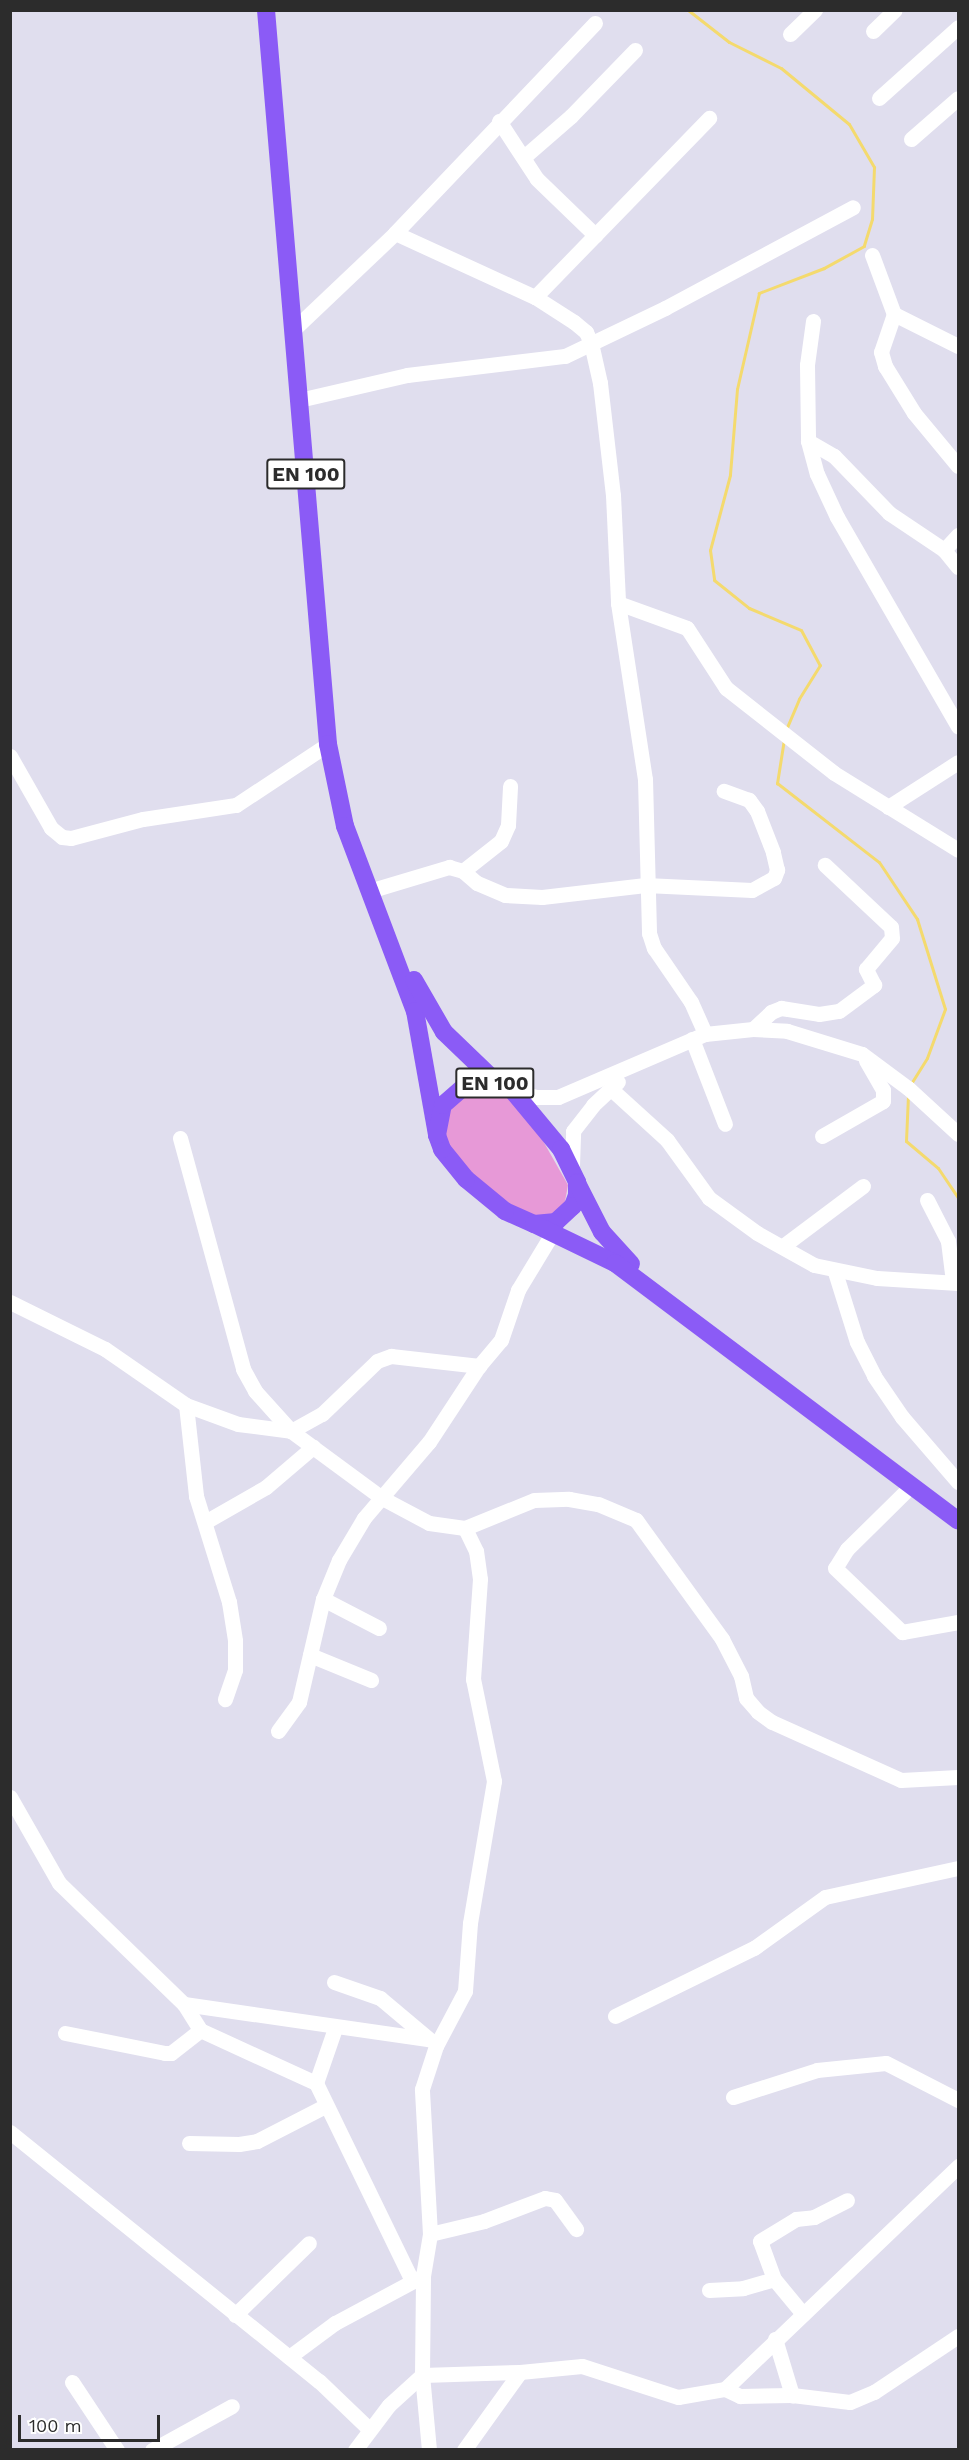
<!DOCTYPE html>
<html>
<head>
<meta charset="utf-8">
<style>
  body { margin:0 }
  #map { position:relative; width:969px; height:2460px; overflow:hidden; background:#e0deee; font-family:"Work Sans",sans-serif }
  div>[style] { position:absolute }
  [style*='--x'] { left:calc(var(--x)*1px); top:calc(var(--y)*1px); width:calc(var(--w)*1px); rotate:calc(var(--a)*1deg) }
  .green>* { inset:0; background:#e799d7 }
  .stream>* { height:3px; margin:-1.5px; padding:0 1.5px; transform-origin:1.5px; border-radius:1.5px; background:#f4da6e }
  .minor>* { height:15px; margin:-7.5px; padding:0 7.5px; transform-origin:7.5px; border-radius:7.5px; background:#fff }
  .major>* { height:18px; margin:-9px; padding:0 9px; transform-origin:9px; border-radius:9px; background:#8b5bf6 }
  span { translate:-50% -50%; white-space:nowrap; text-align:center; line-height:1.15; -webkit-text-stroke:4.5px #fff; paint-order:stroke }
  .shield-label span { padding:2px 4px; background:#fff; border:2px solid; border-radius:4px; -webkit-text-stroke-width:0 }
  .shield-label { font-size:20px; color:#2c2c2c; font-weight:700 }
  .frame { position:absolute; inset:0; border:12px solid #2c2c2c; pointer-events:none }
  .scale { position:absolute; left:18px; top:2415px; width:142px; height:27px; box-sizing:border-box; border:3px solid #2c2c2c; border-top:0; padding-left:8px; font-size:18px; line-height:21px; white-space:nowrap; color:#2c2c2c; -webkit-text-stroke:4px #fff; paint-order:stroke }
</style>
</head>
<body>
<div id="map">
  <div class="green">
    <i style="clip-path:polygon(483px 1089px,507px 1095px,538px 1132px,568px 1185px,564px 1207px,544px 1218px,524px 1213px,481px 1184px,447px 1145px,445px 1119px,459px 1098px)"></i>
  </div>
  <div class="stream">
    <i style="--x:688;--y:10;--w:52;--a:38"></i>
    <i style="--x:729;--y:42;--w:58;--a:26.6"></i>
    <i style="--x:781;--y:68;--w:88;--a:39.5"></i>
    <i style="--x:849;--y:124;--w:50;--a:59.8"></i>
    <i style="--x:874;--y:167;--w:52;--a:92.2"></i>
    <i style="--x:872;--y:219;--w:28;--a:107"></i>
    <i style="--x:864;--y:246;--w:46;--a:151.2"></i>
    <i style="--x:824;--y:268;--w:70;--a:159"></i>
    <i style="--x:759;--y:293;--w:98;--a:102.9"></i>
    <i style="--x:737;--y:389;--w:86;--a:94.7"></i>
    <i style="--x:730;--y:475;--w:78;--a:104.9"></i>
    <i style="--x:710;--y:550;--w:30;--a:82"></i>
    <i style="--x:714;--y:580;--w:45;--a:38.7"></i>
    <i style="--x:749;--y:608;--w:56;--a:22.9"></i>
    <i style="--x:801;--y:630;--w:40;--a:62"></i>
    <i style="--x:820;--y:665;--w:40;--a:122"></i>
    <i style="--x:799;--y:699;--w:33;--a:113"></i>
    <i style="--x:784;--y:739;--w:45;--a:99"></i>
    <i style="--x:777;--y:783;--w:129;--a:37.8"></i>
    <i style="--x:879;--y:862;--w:69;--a:56.3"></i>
    <i style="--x:917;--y:919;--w:94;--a:72.7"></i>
    <i style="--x:945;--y:1009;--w:52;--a:110.2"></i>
    <i style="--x:927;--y:1058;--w:31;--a:122"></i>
    <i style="--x:908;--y:1095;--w:46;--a:92.5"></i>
    <i style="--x:906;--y:1141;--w:42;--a:40.2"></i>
    <i style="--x:938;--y:1168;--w:36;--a:56"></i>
  </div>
  <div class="minor">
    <i style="--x:873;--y:31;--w:30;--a:-44"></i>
    <i style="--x:790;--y:34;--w:35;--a:-44"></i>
    <i style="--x:879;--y:98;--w:106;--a:-41.9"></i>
    <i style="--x:499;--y:121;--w:69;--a:56.8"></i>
    <i style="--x:537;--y:179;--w:81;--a:44"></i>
    <i style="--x:911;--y:139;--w:62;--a:-41.1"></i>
    <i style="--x:525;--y:156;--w:61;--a:-41"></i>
    <i style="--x:571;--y:116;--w:92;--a:-45.9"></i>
    <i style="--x:395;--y:233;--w:154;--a:24.6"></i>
    <i style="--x:535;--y:297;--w:46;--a:32.7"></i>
    <i style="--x:574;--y:322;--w:16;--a:40"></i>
    <i style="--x:586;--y:332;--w:12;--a:66"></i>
    <i style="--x:591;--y:343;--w:41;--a:77.3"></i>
    <i style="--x:600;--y:383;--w:113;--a:83.4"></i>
    <i style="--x:613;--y:495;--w:108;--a:87.3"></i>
    <i style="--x:618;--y:603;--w:178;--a:81.3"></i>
    <i style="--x:645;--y:779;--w:154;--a:88.5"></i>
    <i style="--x:649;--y:933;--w:16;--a:72"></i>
    <i style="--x:654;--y:948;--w:65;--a:55.6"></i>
    <i style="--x:691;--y:1002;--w:35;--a:66"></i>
    <i style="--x:872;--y:255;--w:63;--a:69.6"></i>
    <i style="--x:894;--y:314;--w:40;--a:108.9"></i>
    <i style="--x:881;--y:352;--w:15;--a:74"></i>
    <i style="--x:885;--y:366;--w:55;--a:58.3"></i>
    <i style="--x:914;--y:413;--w:69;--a:50.3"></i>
    <i style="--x:535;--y:297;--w:250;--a:-45.8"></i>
    <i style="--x:894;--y:314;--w:72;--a:26.6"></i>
    <i style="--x:813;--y:321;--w:44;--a:97.8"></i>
    <i style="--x:807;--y:365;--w:76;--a:89.2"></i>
    <i style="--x:808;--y:441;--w:34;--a:75"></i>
    <i style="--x:817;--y:474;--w:47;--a:65.1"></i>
    <i style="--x:837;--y:517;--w:242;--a:60"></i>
    <i style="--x:294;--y:329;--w:139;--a:-43.5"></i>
    <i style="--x:395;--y:233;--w:290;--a:-46.4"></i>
    <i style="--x:299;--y:400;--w:111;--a:-13"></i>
    <i style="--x:407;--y:375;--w:159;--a:-6.9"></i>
    <i style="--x:565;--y:356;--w:111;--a:-25.6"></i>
    <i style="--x:665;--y:308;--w:213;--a:-28.2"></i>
    <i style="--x:808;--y:441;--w:30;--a:30"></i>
    <i style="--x:834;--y:456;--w:79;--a:46"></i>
    <i style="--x:889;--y:513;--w:66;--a:33.9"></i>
    <i style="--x:944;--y:550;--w:22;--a:51"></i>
    <i style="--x:944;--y:550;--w:21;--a:-47"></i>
    <i style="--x:618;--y:603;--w:73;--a:19.9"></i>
    <i style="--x:687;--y:628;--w:72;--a:57"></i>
    <i style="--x:726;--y:688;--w:137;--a:38.2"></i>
    <i style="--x:834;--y:773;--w:146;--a:31.8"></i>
    <i style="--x:10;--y:756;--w:83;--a:60.3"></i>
    <i style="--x:51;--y:828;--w:14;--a:39"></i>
    <i style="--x:62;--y:837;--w:9;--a:6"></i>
    <i style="--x:71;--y:838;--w:74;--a:-14.8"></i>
    <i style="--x:143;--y:819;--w:94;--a:-8.6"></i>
    <i style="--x:236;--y:805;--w:110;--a:-33.5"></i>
    <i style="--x:888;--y:807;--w:83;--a:-32.7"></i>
    <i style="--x:463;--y:871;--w:48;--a:-38.3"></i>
    <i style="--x:501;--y:841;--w:17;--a:-66"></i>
    <i style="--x:508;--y:825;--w:39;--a:-87"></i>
    <i style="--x:369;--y:891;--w:84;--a:-16.7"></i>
    <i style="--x:449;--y:867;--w:15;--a:16"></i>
    <i style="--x:463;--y:871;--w:18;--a:41"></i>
    <i style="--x:477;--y:883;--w:30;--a:23"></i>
    <i style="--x:505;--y:895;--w:37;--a:3"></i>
    <i style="--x:542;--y:897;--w:104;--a:-6.6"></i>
    <i style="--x:645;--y:885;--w:107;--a:2.7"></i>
    <i style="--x:752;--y:890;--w:25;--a:-29"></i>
    <i style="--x:774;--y:878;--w:9;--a:-69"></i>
    <i style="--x:777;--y:870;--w:18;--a:-103"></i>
    <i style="--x:773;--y:852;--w:44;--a:-111.3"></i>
    <i style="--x:757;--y:811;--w:14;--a:-126"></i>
    <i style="--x:749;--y:800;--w:27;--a:-160"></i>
    <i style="--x:753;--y:1029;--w:25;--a:-43"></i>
    <i style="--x:771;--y:1012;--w:11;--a:-22"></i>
    <i style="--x:781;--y:1008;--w:38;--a:9"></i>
    <i style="--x:819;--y:1014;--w:20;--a:-9"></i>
    <i style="--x:839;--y:1011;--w:44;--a:-36.6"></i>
    <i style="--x:874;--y:985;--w:18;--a:-117"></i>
    <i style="--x:866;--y:969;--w:40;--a:-50"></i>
    <i style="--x:892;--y:938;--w:11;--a:-95"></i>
    <i style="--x:891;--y:927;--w:91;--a:-136.8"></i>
    <i style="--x:692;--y:1039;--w:91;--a:68.8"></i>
    <i style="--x:611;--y:1089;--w:76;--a:42.3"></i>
    <i style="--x:667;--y:1140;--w:72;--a:54.1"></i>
    <i style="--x:709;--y:1198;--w:59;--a:36.1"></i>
    <i style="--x:757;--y:1233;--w:65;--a:29.3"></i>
    <i style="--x:814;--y:1265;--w:64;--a:11.7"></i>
    <i style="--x:877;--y:1278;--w:81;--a:3.5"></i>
    <i style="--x:512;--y:1090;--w:25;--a:16"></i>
    <i style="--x:536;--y:1097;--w:22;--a:0"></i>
    <i style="--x:558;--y:1097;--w:160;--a:-23.2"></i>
    <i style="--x:705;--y:1034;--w:48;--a:-5.9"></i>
    <i style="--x:753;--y:1029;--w:34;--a:3"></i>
    <i style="--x:787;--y:1031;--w:78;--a:17"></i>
    <i style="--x:862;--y:1054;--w:57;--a:36.5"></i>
    <i style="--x:908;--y:1088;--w:68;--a:42.6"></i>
    <i style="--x:822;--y:1136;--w:70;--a:-29.8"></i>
    <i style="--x:883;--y:1101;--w:11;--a:-90"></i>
    <i style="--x:883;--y:1090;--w:34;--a:-120"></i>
    <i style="--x:180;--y:1138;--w:239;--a:74.7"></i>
    <i style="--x:243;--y:1369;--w:25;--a:61"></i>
    <i style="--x:255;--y:1391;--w:54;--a:48"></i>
    <i style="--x:291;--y:1431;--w:113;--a:36.4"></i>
    <i style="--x:382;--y:1498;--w:53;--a:28"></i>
    <i style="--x:429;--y:1523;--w:36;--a:8"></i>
    <i style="--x:465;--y:1528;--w:74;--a:-22.1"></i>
    <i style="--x:534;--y:1500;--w:35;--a:-2"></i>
    <i style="--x:569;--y:1499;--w:29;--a:10"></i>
    <i style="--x:598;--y:1504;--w:41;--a:22.8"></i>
    <i style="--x:636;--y:1520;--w:147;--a:54.1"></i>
    <i style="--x:722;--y:1639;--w:42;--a:62.8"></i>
    <i style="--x:741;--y:1676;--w:23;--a:77"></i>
    <i style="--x:746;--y:1698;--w:18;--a:49"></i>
    <i style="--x:758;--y:1712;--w:17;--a:36"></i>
    <i style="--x:772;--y:1722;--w:141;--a:24.2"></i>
    <i style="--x:901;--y:1780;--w:57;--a:-3"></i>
    <i style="--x:572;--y:1165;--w:34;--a:-88"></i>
    <i style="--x:573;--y:1131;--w:33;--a:-52"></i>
    <i style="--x:593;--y:1105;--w:34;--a:-43"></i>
    <i style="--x:927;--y:1200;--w:46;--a:62.9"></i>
    <i style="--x:948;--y:1241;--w:41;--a:83"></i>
    <i style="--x:783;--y:1246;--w:100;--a:-36.9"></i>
    <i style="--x:835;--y:1272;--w:73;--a:72.6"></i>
    <i style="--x:857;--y:1342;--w:38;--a:63"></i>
    <i style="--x:874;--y:1376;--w:50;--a:55.7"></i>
    <i style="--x:902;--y:1417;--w:86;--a:49.3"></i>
    <i style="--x:10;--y:1302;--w:106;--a:26.3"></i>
    <i style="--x:105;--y:1349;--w:98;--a:34.7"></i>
    <i style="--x:186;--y:1405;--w:55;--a:20.1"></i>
    <i style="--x:238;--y:1424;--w:53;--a:7.5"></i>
    <i style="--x:291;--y:1431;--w:35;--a:-29"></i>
    <i style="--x:322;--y:1414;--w:76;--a:-43.9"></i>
    <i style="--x:377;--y:1361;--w:15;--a:-20"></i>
    <i style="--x:391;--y:1356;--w:89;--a:6.5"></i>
    <i style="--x:186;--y:1405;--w:92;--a:83.7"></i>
    <i style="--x:196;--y:1496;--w:111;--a:72.7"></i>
    <i style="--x:229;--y:1602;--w:39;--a:81"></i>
    <i style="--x:235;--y:1641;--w:29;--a:90"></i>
    <i style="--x:235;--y:1670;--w:31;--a:109"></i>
    <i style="--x:912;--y:1485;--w:91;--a:135.4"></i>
    <i style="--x:847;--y:1549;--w:22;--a:122"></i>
    <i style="--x:835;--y:1568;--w:93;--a:43.7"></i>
    <i style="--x:902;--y:1632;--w:57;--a:-10.1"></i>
    <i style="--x:205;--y:1522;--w:70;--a:-29.8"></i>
    <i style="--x:266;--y:1487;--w:62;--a:-40.4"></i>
    <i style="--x:323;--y:1599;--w:63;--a:27.4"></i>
    <i style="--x:310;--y:1655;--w:66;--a:22.3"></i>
    <i style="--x:278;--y:1731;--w:36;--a:-54"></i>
    <i style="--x:299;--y:1702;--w:106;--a:-76.9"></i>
    <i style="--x:323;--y:1599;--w:42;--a:-67.7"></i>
    <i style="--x:339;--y:1560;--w:49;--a:-59.2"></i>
    <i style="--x:364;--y:1518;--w:100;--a:-49.5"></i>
    <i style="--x:429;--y:1442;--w:91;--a:-56.7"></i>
    <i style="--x:479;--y:1366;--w:34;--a:-50"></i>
    <i style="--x:501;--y:1340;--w:53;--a:-71.2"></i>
    <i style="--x:518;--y:1290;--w:68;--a:-58.9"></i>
    <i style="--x:10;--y:1797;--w:99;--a:60.3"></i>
    <i style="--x:59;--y:1883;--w:174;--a:44.1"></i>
    <i style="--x:184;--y:2004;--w:31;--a:58"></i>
    <i style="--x:200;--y:2030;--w:128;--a:24.6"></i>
    <i style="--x:316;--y:2083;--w:220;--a:64.1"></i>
    <i style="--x:334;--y:1982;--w:49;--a:19.2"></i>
    <i style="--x:380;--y:1998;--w:65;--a:40"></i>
    <i style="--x:184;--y:2004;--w:246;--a:8.2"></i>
    <i style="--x:615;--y:2016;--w:155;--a:-26.1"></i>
    <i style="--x:754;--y:1948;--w:87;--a:-35.7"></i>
    <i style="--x:825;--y:1897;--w:136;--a:-12.3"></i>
    <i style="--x:65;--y:2033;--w:102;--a:11.3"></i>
    <i style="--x:165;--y:2053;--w:6;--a:0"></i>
    <i style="--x:171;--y:2053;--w:37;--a:-38"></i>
    <i style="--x:316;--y:2083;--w:58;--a:-70.9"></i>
    <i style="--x:733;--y:2097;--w:88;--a:-17.8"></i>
    <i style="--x:817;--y:2070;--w:69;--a:-5.8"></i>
    <i style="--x:886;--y:2063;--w:81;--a:27.2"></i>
    <i style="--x:10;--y:2132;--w:397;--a:38.9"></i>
    <i style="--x:319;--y:2381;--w:69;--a:43.8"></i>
    <i style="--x:189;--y:2143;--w:50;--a:1.1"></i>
    <i style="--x:239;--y:2144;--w:18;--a:-9"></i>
    <i style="--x:257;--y:2141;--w:76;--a:-27.2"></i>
    <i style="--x:430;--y:2234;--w:56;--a:-13.5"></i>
    <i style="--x:484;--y:2221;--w:65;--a:-20.7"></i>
    <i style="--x:545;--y:2198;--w:10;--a:11"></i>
    <i style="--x:555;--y:2200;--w:36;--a:54"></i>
    <i style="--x:709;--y:2290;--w:34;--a:-3"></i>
    <i style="--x:743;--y:2288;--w:32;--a:-16"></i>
    <i style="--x:803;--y:2314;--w:45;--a:-129.6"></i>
    <i style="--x:774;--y:2279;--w:40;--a:-110.2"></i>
    <i style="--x:760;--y:2241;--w:42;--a:-31.4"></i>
    <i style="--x:796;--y:2219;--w:18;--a:-6"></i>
    <i style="--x:814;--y:2217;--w:37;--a:-27"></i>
    <i style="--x:235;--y:2315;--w:103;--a:-44.2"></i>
    <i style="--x:775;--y:2339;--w:59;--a:73.1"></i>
    <i style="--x:289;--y:2357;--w:57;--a:-36.5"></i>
    <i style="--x:335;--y:2323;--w:95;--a:-28.2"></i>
    <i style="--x:72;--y:2382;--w:82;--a:56.5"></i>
    <i style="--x:725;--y:2389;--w:17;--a:25"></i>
    <i style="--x:740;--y:2396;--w:52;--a:-1.1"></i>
    <i style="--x:792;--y:2395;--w:58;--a:6.9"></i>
    <i style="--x:850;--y:2402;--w:26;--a:-23"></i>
    <i style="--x:874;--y:2392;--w:101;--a:-33.7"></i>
    <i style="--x:152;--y:2450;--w:91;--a:-28.8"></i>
    <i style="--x:355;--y:2450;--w:56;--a:-52.9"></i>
    <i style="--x:389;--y:2405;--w:45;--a:-42.3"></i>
    <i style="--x:422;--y:2375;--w:98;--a:-1.8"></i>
    <i style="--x:429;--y:2450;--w:75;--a:-95.3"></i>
    <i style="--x:422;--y:2375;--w:99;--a:-89.4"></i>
    <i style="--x:423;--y:2276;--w:43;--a:-80.5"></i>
    <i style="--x:430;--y:2234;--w:145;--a:-93.2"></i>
    <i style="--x:422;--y:2089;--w:45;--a:-72"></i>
    <i style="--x:436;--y:2046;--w:62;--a:-62.2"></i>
    <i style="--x:465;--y:1991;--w:68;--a:-85.8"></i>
    <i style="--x:470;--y:1923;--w:144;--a:-80.4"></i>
    <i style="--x:494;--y:1781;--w:104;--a:-101.6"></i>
    <i style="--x:473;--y:1679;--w:100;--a:-86"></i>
    <i style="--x:480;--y:1579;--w:28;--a:-98"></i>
    <i style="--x:476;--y:1551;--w:25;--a:-116"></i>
    <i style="--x:464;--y:2450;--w:96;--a:-54.3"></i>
    <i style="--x:520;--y:2372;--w:62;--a:-5.5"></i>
    <i style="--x:582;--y:2366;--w:101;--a:17.9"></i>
    <i style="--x:678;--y:2397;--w:48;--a:-9.7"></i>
    <i style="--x:725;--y:2389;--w:323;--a:-43.7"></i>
  </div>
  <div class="major">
    <i style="--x:266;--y:10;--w:737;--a:85.17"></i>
    <i style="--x:328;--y:744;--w:84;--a:78.3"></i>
    <i style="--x:345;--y:826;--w:198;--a:69.3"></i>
    <i style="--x:415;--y:1011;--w:126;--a:79.9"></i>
    <i style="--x:414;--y:980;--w:60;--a:60"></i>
    <i style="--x:444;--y:1032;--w:74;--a:43.9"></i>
    <i style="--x:481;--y:1081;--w:32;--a:16"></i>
    <i style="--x:512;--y:1090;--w:77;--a:50.3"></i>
    <i style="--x:561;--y:1149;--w:37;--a:64"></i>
    <i style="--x:577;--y:1182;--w:13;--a:90"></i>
    <i style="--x:577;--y:1195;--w:12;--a:110"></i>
    <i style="--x:573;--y:1206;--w:23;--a:137"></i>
    <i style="--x:556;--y:1222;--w:22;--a:175"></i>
    <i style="--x:534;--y:1224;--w:32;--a:-156"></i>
    <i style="--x:505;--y:1211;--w:50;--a:-140.6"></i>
    <i style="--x:466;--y:1179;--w:38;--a:-129"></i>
    <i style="--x:442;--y:1149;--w:15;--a:-110"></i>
    <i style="--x:437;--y:1135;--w:31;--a:-79"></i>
    <i style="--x:443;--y:1105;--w:30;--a:-41"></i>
    <i style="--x:466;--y:1085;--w:16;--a:-15"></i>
    <i style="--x:577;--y:1183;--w:55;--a:63"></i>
    <i style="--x:602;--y:1232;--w:43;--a:47.8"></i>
    <i style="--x:534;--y:1224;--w:90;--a:25.7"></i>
    <i style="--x:615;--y:1263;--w:429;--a:36.9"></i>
  </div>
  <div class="shield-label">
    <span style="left:306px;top:474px">EN 100</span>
    <span style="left:495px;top:1083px">EN 100</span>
  </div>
  <div class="frame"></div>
  <div class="scale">100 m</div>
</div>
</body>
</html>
